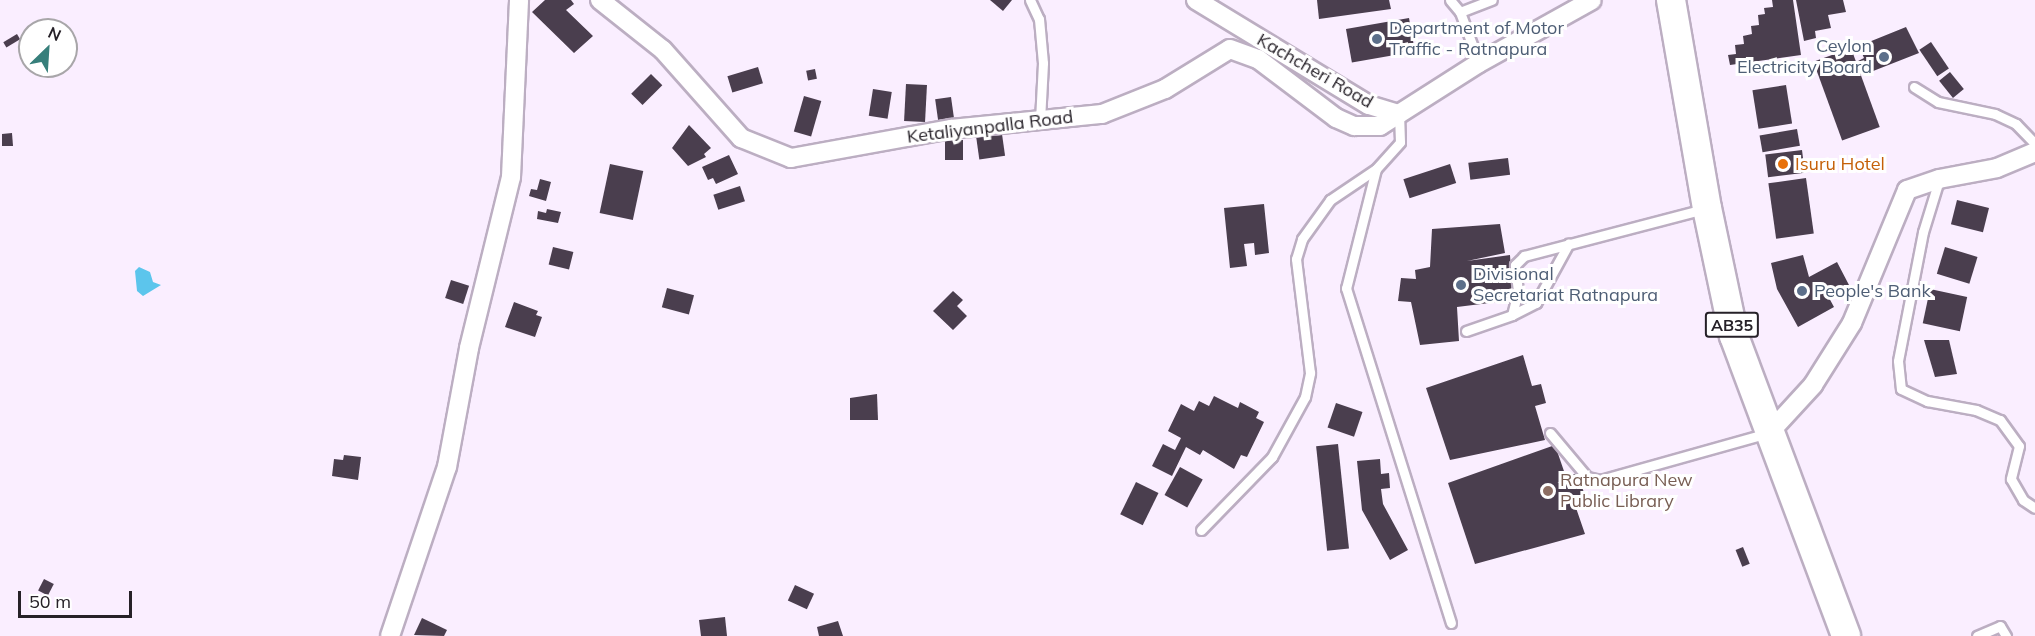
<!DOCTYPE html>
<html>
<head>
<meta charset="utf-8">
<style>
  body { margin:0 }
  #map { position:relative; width:2035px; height:636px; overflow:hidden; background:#faeeff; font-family:Mulish,sans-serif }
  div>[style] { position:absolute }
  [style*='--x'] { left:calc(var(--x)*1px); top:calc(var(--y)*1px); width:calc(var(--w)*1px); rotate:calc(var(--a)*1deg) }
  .water>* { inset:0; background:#5cc5ec }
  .building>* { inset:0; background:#4a3e4e; transform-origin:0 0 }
  .roads { filter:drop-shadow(2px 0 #bcaec2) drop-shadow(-2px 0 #bcaec2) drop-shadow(0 2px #bcaec2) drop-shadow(0 -2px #bcaec2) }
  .service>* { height:9px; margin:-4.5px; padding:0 4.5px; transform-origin:4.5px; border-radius:4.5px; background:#fff }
  .minor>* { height:18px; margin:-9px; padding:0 9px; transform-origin:9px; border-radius:9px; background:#fff }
  .primary>* { height:28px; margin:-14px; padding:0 14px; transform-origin:14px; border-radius:14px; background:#fff }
  .dots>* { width:16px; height:16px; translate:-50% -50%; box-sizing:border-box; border:3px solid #fff; border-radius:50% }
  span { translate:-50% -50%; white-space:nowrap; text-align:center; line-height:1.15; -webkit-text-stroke:6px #fff; paint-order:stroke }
  .shield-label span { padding:2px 4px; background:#fff; border:2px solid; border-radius:4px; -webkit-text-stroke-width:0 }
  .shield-label { font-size:16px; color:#262128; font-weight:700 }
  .service-label { font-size:18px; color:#4e5e75 }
  .left { translate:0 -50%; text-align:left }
  .right { translate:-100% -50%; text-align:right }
  .street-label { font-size:18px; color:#262128 }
  .food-label { font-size:18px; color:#c56008 }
  .education-label { font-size:18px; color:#785e54 }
  .north { position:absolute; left:18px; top:18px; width:60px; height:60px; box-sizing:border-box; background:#fff; border:2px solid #a8a6a9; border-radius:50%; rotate:25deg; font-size:16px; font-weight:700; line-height:24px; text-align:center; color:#262128 }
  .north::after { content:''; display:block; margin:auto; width:21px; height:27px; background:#377f7b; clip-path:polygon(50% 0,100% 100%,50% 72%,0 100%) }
  .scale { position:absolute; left:18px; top:591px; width:114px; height:27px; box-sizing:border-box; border:3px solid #262128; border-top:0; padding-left:8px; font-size:18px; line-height:21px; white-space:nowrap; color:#262128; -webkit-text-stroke:4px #fff; paint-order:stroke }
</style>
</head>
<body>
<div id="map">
  <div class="water">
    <i style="clip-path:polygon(139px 267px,150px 272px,153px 282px,161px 285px,143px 296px,137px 291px,135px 271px)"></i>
  </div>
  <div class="building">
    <i style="clip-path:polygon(545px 0,571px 0,574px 4px,566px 10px,593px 36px,574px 53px,532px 12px)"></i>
    <i style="clip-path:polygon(990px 0,1012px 0,1003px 11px)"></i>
    <i style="clip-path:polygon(1317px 0,1389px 0,1391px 9px,1319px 19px)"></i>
    <i style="clip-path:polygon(1772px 0,1793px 0,1801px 55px,1730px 65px,1728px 55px,1736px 54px,1735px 45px,1744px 44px,1743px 36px,1752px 34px,1751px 26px,1759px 25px,1758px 15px,1765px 14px,1764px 8px,1773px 7px)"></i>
    <i style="clip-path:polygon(1796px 0,1843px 0,1846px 12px,1828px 15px,1831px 28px,1815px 31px,1816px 38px,1804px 41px)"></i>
    <i style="left:1409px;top:18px;width:34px;height:64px;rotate:80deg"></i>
    <i style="clip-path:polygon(1906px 27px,1919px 53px,1863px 75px,1858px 61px,1864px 58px,1859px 46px)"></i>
    <i style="left:17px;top:34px;width:6px;height:16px;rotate:59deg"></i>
    <i style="left:1931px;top:42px;width:32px;height:14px;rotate:56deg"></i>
    <i style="left:1851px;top:48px;width:84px;height:40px;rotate:70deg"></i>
    <i style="left:758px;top:67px;width:17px;height:32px;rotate:73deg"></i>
    <i style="left:815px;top:69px;width:10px;height:9px;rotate:79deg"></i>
    <i style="left:1950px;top:72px;width:22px;height:14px;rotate:51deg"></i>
    <i style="left:651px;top:74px;width:16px;height:28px;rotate:45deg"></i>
    <i style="left:906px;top:84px;width:21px;height:37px;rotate:3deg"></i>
    <i style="left:1786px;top:85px;width:39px;height:34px;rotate:81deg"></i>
    <i style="left:873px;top:89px;width:19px;height:27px;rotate:9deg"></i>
    <i style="left:804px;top:96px;width:18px;height:37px;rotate:16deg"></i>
    <i style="left:951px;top:97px;width:21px;height:16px;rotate:82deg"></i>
    <i style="clip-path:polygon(689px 125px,711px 148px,704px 154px,706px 157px,688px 166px,672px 148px)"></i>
    <i style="left:1797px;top:129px;width:17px;height:38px;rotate:80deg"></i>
    <i style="clip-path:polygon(12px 133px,13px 146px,2px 146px,2px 134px)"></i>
    <i style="left:1002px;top:134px;width:22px;height:26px;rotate:82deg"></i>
    <i style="left:945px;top:140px;width:18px;height:20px"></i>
    <i style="left:1802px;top:150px;width:23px;height:37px;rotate:83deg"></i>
    <i style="clip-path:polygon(729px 155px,738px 174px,716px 184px,713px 178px,708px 180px,702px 167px)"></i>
    <i style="left:1508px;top:158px;width:17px;height:40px;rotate:83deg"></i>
    <i style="left:610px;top:164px;width:34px;height:50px;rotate:12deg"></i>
    <i style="left:1450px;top:164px;width:20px;height:49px;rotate:72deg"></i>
    <i style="left:1806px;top:178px;width:56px;height:38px;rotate:82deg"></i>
    <i style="clip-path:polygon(540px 179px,551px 182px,546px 201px,529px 196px,531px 189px,537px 190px)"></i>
    <i style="left:740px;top:186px;width:16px;height:28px;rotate:72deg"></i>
    <i style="left:1957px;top:200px;width:33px;height:25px;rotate:14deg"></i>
    <i style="clip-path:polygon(1264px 204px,1269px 253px,1255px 255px,1254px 243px,1244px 244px,1247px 266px,1230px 268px,1224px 208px)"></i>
    <i style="clip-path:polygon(547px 209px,561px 212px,558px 223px,537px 219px,538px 211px,546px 213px)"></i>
    <i style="clip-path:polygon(1500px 224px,1505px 253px,1467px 261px,1510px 255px,1513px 300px,1457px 307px,1459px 341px,1420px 345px,1411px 302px,1398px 301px,1401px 278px,1416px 279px,1415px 270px,1430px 267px,1432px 229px)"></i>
    <i style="left:553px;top:247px;width:21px;height:18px;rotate:14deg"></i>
    <i style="left:1945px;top:247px;width:34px;height:28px;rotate:17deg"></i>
    <i style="clip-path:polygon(1803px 255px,1809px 277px,1837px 262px,1849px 285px,1828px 296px,1834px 307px,1798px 327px,1777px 289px,1771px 263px)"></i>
    <i style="left:451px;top:280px;width:19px;height:19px;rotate:18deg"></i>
    <i style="left:667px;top:288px;width:28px;height:20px;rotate:15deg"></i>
    <i style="left:1930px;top:289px;width:38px;height:35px;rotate:12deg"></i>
    <i style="clip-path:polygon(953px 291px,963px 300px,957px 306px,967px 316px,953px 330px,933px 311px)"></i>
    <i style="clip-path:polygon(514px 302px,538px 311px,536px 315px,542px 317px,535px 337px,505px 327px)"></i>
    <i style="clip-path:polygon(1924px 340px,1949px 340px,1957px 374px,1935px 377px)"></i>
    <i style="clip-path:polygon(1523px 355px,1532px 386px,1541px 384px,1546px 403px,1535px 406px,1545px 440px,1450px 460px,1426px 388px)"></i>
    <i style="clip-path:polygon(877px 394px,878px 420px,850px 420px,850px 398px)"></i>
    <i style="clip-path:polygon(1214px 396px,1238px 408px,1240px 402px,1259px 412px,1256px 418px,1264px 422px,1247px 457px,1241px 455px,1234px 469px,1203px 450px,1200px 455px,1186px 447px,1172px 476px,1152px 466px,1163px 444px,1175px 450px,1181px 438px,1168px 431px,1181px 404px,1194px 411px,1199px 401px,1209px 406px)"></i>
    <i style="left:1336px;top:403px;width:28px;height:26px;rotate:19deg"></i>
    <i style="left:1338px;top:444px;width:105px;height:22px;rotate:84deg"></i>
    <i style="clip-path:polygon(1555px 445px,1566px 477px,1577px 473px,1587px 501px,1575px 505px,1585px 534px,1475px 564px,1448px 483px)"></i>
    <i style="clip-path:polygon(344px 455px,361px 457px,358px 480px,332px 476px,334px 459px,343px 460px)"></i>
    <i style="clip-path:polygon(1380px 459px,1381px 474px,1389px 473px,1390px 488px,1381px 489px,1383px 504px,1408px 550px,1390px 560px,1362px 510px,1357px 461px)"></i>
    <i style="left:1180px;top:467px;width:26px;height:32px;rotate:29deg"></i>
    <i style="left:1136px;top:482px;width:25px;height:36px;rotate:26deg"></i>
    <i style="left:1743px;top:547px;width:18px;height:8px;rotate:68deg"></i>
    <i style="left:44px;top:579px;width:11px;height:13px;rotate:27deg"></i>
    <i style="left:795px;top:585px;width:21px;height:17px;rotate:25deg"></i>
    <i style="clip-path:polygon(725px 617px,727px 636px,701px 636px,699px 620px)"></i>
    <i style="clip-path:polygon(422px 618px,447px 630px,444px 636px,414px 635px)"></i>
    <i style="clip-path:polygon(838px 621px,843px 636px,819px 636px,817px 627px)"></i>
  </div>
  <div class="roads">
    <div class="service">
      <i style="--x:1030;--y:0;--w:21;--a:65"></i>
      <i style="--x:1039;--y:19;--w:44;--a:84.8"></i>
      <i style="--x:1043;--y:63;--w:57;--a:93"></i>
      <i style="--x:1450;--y:0;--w:16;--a:50"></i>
      <i style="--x:1460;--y:12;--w:54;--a:69.6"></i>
      <i style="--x:1460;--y:12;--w:34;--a:-21"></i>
      <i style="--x:1914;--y:87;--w:28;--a:32"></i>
      <i style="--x:1938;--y:102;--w:58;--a:11.9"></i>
      <i style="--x:1995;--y:114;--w:23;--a:25"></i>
      <i style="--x:2016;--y:124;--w:28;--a:46"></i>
      <i style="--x:1376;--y:169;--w:123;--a:104.1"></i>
      <i style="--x:1346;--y:288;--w:351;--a:72.6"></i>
      <i style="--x:1939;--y:180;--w:54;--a:107.1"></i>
      <i style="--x:1923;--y:232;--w:131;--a:101"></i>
      <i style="--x:1898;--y:361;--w:28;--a:84"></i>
      <i style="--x:1901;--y:389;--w:29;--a:25"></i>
      <i style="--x:1927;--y:401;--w:50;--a:10.4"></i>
      <i style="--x:1976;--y:410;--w:26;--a:23"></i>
      <i style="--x:2000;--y:420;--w:32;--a:54"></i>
      <i style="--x:2019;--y:446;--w:34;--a:104"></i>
      <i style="--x:2011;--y:479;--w:24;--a:60"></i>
      <i style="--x:2023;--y:500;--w:14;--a:34"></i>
      <i style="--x:1512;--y:315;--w:27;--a:-27"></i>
      <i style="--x:1536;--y:303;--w:68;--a:-61.2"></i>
      <i style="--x:1466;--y:331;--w:49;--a:-19.2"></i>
      <i style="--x:1512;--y:315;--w:25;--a:-76"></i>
      <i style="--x:1518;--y:291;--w:26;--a:-97"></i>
      <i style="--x:1515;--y:265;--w:13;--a:-45"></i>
      <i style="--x:1524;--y:256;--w:187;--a:-14.6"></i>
      <i style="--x:1550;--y:433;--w:57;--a:49.9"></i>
      <i style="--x:1587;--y:477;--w:13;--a:13"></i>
      <i style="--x:1600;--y:480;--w:174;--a:-15.6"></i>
      <i style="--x:1201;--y:530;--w:102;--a:-45.8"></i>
      <i style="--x:1272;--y:457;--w:68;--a:-61.2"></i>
      <i style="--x:1305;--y:397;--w:25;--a:-78"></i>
      <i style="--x:1310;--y:373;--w:115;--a:-97"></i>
      <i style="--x:1296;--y:259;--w:21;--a:-73"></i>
      <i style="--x:1302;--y:239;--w:48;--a:-54.3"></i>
      <i style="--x:1330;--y:200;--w:55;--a:-34"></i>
      <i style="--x:1376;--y:169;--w:36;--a:-48"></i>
      <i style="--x:1400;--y:142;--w:28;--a:-92"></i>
      <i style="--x:1977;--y:636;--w:25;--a:-23"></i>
      <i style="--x:2000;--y:626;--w:12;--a:59"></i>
    </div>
    <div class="minor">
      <i style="--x:600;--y:0;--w:80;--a:38.4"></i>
      <i style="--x:663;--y:50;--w:118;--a:48.4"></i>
      <i style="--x:741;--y:138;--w:54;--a:21.8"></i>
      <i style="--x:791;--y:158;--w:163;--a:-10.3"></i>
      <i style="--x:951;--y:129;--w:152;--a:-5.7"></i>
      <i style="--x:1102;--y:114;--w:68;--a:-21.6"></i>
      <i style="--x:1165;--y:89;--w:76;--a:-31.6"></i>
      <i style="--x:1230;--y:49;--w:30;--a:20"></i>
      <i style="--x:1258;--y:59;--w:98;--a:37.1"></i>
      <i style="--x:1336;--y:118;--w:20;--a:24"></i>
      <i style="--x:1354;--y:126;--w:26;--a:0"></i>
      <i style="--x:1380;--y:126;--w:117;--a:-32.5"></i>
      <i style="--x:1479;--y:63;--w:129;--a:-29.1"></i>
      <i style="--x:1196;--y:0;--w:202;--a:31.3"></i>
      <i style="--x:1369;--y:105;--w:31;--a:17"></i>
      <i style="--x:1770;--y:432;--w:64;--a:-47.5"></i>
      <i style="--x:1813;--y:385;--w:73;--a:-57.8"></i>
      <i style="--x:1852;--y:323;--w:144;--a:-67.5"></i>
      <i style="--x:1907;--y:190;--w:34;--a:-19"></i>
      <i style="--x:1939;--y:179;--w:59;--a:-10.7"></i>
      <i style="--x:1997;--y:168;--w:41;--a:-22.8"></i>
      <i style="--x:390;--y:636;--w:178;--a:-71.4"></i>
      <i style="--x:447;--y:467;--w:121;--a:-79.5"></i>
      <i style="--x:469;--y:348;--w:176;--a:-76.2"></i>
      <i style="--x:511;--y:177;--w:177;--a:-87.4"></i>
    </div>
    <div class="primary">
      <i style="--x:1671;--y:0;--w:211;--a:80.2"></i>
      <i style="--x:1707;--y:208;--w:131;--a:78.1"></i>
      <i style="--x:1734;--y:336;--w:320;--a:69.5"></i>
    </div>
  </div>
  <div class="dots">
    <i style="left:1377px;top:39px;background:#5c6f8a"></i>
    <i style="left:1884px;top:57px;background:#5c6f8a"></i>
    <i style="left:1783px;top:164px;background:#e8710a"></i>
    <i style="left:1461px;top:285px;background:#5c6f8a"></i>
    <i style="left:1802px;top:291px;background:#5c6f8a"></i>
    <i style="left:1548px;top:491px;background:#8d6e63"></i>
  </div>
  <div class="shield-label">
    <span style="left:1732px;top:325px">AB35</span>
  </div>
  <div class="service-label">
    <span class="left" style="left:1389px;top:39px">Department of Motor<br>Traffic - Ratnapura</span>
    <span class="right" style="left:1872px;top:57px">Ceylon<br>Electricity Board</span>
    <span class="left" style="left:1473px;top:285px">Divisional<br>Secretariat Ratnapura</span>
    <span class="left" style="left:1814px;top:291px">People's Bank</span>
  </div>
  <div class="street-label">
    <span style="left:1315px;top:71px;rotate:30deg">Kachcheri Road</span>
    <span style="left:990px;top:127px;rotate:-7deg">Ketaliyanpalla Road</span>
  </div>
  <div class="food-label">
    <span class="left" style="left:1795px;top:164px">Isuru Hotel</span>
  </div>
  <div class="education-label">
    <span class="left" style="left:1560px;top:491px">Ratnapura New<br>Public Library</span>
  </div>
  <div class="north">N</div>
  <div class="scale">50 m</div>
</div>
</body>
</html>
